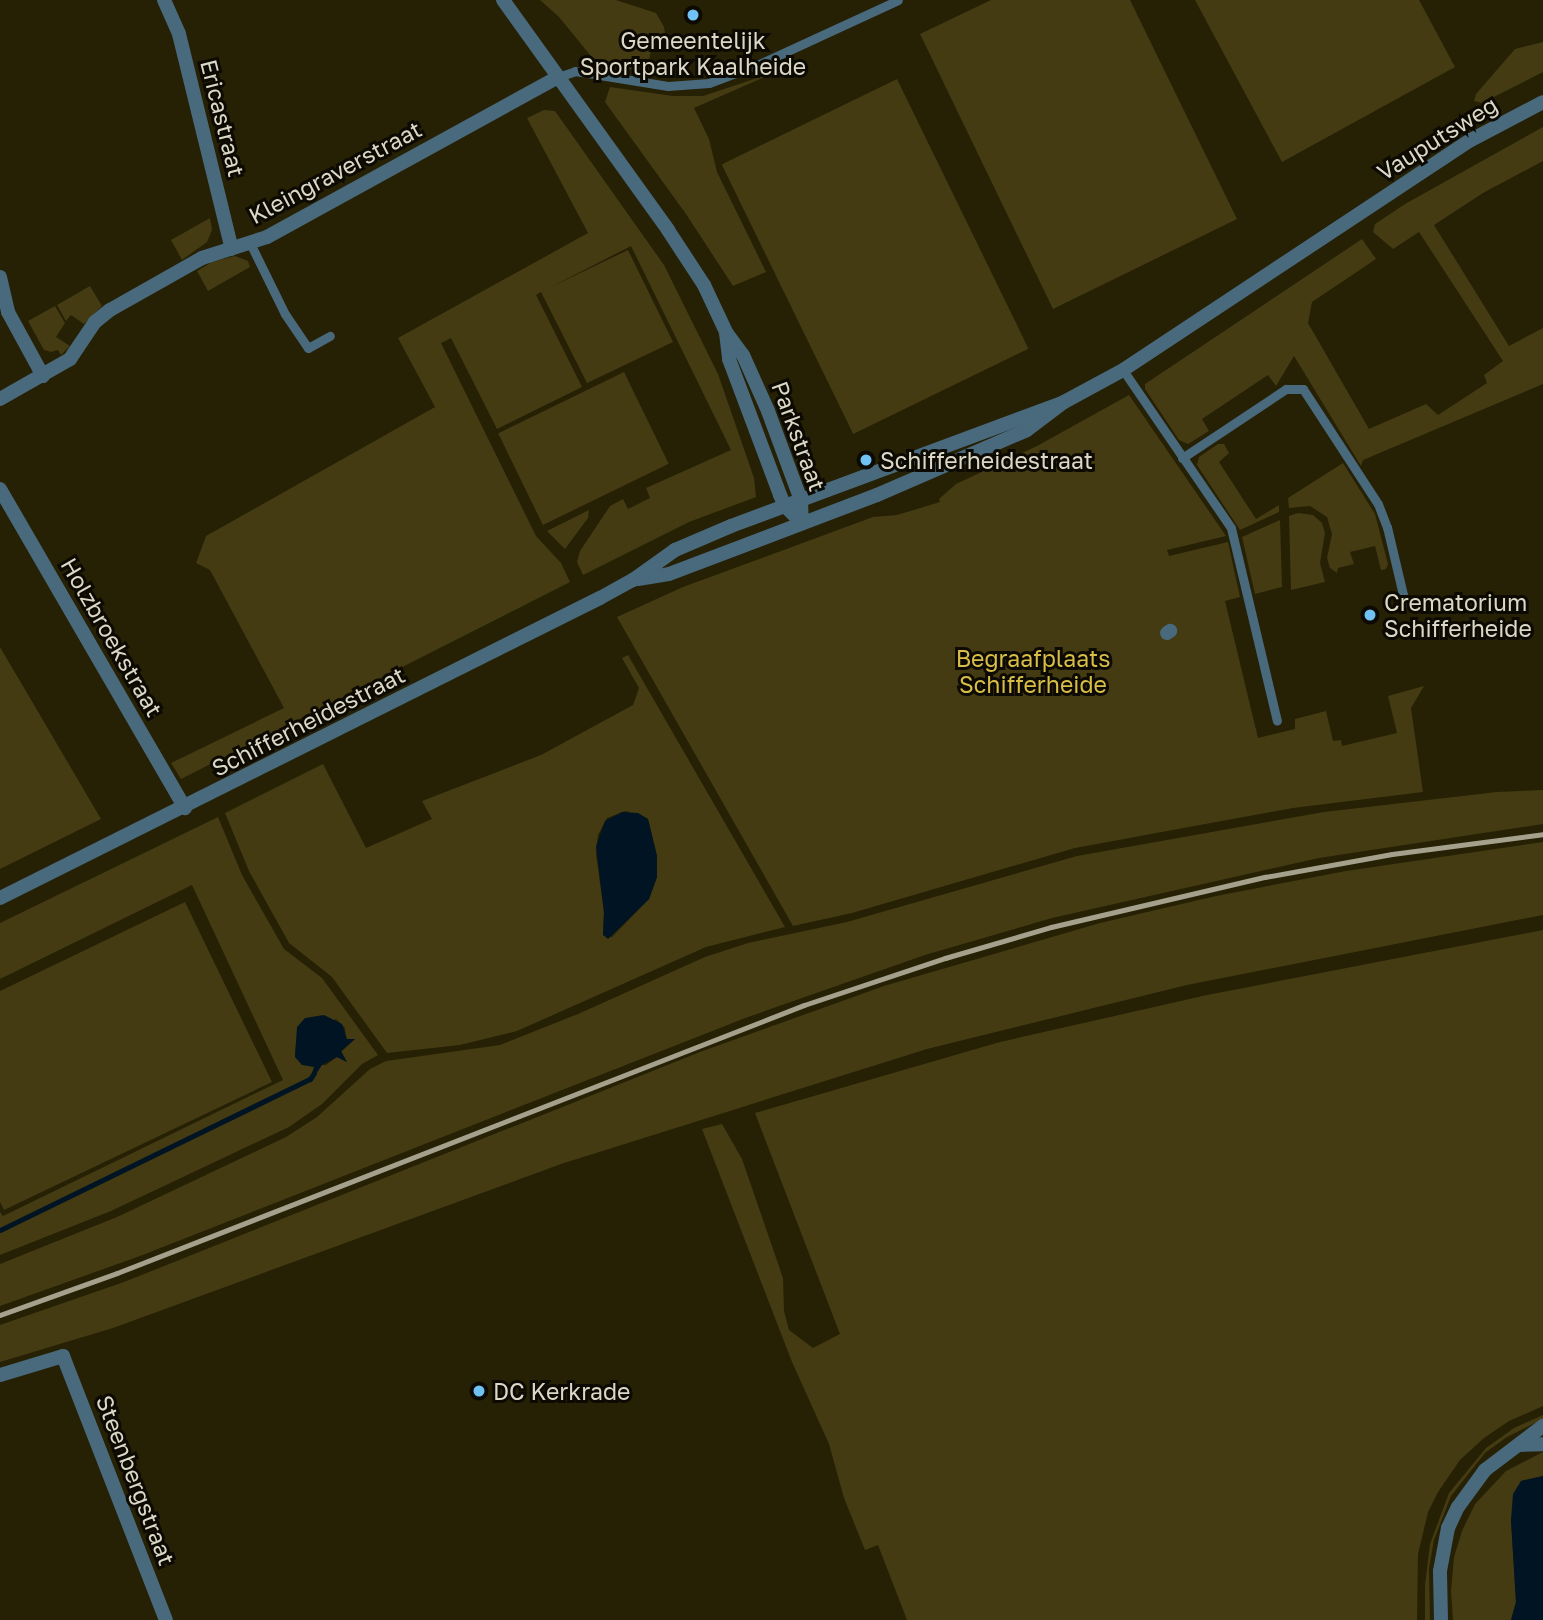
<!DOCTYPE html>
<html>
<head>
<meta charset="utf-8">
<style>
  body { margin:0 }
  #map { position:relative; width:1543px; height:1620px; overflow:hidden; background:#262004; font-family:"Golos Text",sans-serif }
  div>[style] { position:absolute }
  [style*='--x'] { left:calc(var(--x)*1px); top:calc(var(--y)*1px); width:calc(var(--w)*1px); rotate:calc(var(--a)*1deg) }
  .green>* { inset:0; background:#443b13; transform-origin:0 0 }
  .water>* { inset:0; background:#001423 }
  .stream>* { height:5px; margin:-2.5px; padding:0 2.5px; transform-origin:2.5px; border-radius:2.5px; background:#001423 }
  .service>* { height:9px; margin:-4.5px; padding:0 4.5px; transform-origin:4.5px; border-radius:4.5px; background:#49697d }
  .pedestrian>* { height:14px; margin:-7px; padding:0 7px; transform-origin:7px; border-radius:7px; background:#49697d }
  .minor>* { height:14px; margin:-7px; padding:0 7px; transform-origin:7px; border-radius:7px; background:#49697d }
  .tertiary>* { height:14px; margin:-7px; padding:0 7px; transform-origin:7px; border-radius:7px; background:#49697d }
  .rail>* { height:5px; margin:-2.5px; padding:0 2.5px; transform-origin:2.5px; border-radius:2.5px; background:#a4a08c }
  .dots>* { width:19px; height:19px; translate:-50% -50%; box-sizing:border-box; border:4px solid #0c0a02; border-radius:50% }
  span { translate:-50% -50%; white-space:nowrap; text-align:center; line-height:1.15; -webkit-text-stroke:6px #0c0a02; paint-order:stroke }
  .poi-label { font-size:23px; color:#dbd8c7 }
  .left { translate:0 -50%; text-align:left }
  .street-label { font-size:23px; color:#dbd8c7 }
  .park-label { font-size:23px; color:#d8be46 }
</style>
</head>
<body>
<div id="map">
  <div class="green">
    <i style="clip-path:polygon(540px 0,616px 0,656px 13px,664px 27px,668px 50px,652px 47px,646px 73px,595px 61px,559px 17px)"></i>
    <i style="clip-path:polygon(991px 0,1130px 0,1237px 219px,1053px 309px,920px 34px)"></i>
    <i style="clip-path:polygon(1195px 0,1419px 0,1455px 67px,1282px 162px)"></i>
    <i style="clip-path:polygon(1543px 42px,1543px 72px,1482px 103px,1474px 101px,1476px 94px,1515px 49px)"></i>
    <i style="clip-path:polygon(778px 71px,694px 108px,709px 139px,717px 172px,766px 272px,733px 286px,686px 214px,605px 102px,610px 87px,673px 96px,703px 96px)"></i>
    <i style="left:897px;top:79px;width:300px;height:195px;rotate:64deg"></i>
    <i style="clip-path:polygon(544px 110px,555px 111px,664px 265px,718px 374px,754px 478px,756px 497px,689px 522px,583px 575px,577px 562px,580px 551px,610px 506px,623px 499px,628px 509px,650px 498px,646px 488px,731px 450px,631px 246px,551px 287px,628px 250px,673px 342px,587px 383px,541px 292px,536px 295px,582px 387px,497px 429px,451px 338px,441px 343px,536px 536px,561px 563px,570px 582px,181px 779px,171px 763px,284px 708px,210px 570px,196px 563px,206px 536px,435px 407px,398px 338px,588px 233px,527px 118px)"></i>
    <i style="clip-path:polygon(1543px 127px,1543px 161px,1483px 193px,1434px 225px,1509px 346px,1543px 328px,1543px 384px,1363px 460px,1361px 466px,1294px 356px,1276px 386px,1268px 375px,1202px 419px,1209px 431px,1188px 444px,1179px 440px,1145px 389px,1145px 384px,1362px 239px,1376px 259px,1312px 302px,1308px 323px,1369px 429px,1426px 404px,1438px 415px,1487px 383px,1484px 375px,1503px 361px,1419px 232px,1393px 249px,1373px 232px,1375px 224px,1405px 204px)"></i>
    <i style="clip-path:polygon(210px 218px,212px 230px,207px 242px,182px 260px,171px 240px)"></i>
    <i style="clip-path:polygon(235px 256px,248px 261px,250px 267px,208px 291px,197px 271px,212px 262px)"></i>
    <i style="clip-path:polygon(90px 286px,102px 306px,84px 324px,71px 315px,66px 321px,57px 305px)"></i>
    <i style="clip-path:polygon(55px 306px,65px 323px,56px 337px,70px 346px,61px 355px,58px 350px,51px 352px,44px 350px,28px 321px)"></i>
    <i style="left:624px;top:372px;width:102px;height:140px;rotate:64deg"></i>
    <i style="clip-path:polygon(1129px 395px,1226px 536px,1167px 550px,1169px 556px,1228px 542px,1240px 597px,1225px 601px,1258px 738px,1295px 729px,1295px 719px,1326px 711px,1333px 741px,1341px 740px,1342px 746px,1397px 733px,1388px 696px,1424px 686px,1411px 708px,1423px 792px,1293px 808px,1075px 848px,852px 913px,793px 926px,617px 617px,683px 587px,873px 517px,897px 515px,940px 502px,939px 499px,956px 484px,1037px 446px)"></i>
    <i style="clip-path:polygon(1218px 444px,1224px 444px,1229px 453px,1219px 462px,1256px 519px,1279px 505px,1279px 512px,1240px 530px,1197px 465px,1199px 457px)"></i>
    <i style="clip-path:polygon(1343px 463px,1375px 514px,1388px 564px,1386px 569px,1381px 570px,1375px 546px,1350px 552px,1354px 564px,1338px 568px,1337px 573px,1330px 568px,1327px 558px,1332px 534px,1327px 517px,1310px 506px,1289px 508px,1288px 498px)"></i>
    <i style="clip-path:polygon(589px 510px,588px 518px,565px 549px,547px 531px)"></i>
    <i style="clip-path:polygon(1298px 513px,1313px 515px,1322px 523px,1325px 533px,1320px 563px,1325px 582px,1291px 590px,1289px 516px)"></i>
    <i style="clip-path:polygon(1280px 520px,1282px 587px,1255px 594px,1242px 537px)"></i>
    <i style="clip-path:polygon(0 647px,101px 819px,0 869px)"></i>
    <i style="clip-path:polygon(evenodd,628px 655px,785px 927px,706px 947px,517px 1031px,460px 1045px,387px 1053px,332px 977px,289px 943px,249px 871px,225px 813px,323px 764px,366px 848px,432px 819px,422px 801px,541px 755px,633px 705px,639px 688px,622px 658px,628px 655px,626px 811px,648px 819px,657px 856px,657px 877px,649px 899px,612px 937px,603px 935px,604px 912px,596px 854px,598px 835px,607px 818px,626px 811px)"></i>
    <i style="clip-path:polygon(1543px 790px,1543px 824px,1319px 858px,1052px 918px,925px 955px,748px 1017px,140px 1256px,0 1306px,0 1264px,117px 1217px,286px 1137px,317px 1117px,370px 1069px,386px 1061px,500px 1045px,578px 1014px,705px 957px,748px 943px,847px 922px,1077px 856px,1324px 812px,1497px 792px)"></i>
    <i style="clip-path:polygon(evenodd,218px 817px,242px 875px,284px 949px,322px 978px,378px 1055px,362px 1064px,322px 1104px,289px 1127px,111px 1211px,0 1255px,0 1212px,3px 1216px,283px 1080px,192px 885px,0 979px,0 923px,218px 817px,336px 1019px,345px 1028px,346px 1039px,355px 1039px,341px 1052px,347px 1062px,337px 1057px,326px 1065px,302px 1065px,295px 1054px,296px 1043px,336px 1019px)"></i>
    <i style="clip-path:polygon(1543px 842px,1543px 915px,1187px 985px,927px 1049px,561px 1164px,113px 1328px,0 1362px,0 1325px,124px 1282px,700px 1052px,884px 986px,1100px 923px,1216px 896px,1346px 871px)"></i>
    <i style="clip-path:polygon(185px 902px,272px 1082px,4px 1210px,0 1202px,0 991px)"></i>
    <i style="clip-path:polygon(1543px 930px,1543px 1406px,1509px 1421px,1484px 1438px,1460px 1460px,1438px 1492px,1428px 1512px,1418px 1554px,1417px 1620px,907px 1620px,878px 1545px,865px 1550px,844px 1498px,829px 1444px,792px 1362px,702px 1129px,722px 1124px,742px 1159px,783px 1278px,784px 1311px,789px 1330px,813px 1348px,840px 1334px,755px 1113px,1000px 1042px,1207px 995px)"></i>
    <i style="clip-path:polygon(1543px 1415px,1543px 1419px,1507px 1437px,1485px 1453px,1451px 1496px,1434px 1540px,1429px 1568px,1430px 1620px,1425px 1620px,1425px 1585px,1430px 1544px,1449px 1493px,1486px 1448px,1514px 1428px)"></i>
    <i style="clip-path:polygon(1543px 1452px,1543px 1476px,1521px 1481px,1511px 1520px,1516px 1602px,1511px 1620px,1453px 1620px,1451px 1591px,1454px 1557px,1462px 1531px,1475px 1504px,1506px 1471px)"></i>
  </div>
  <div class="water">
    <i style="clip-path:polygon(622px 812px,638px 813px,648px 819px,657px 856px,657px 877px,649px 899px,608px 939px,603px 935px,604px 912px,596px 846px,605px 821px)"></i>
    <i style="clip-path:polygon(324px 1015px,342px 1024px,347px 1039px,355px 1039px,341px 1051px,347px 1062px,337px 1057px,322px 1065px,316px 1074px,312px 1073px,314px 1067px,302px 1065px,295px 1057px,297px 1027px,305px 1018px)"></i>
    <i style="clip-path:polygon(1543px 1476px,1543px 1620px,1511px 1620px,1516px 1602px,1511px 1520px,1513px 1494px,1521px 1481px)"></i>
  </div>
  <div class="stream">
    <i style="--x:0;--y:1230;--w:345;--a:-26"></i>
    <i style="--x:310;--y:1079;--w:7;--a:-56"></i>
  </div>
  <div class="service">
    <i style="--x:558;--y:77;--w:18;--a:-19"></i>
    <i style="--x:575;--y:71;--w:94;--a:9.2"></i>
    <i style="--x:668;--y:86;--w:41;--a:-4.2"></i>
    <i style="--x:709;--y:83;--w:51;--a:-20.6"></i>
    <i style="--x:757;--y:65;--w:155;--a:-24.7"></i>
    <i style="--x:250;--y:243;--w:79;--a:63.8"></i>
    <i style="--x:285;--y:314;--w:41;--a:55.9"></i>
    <i style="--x:308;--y:348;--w:25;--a:-29"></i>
    <i style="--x:1123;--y:370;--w:191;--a:55.6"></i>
    <i style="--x:1231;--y:528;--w:198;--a:76.6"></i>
    <i style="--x:1182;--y:458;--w:125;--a:-33.6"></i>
    <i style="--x:1286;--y:389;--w:17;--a:0"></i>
    <i style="--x:1303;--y:389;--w:137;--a:56.9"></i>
    <i style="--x:1378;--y:504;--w:25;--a:69"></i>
    <i style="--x:1387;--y:527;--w:78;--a:76.7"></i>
  </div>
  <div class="pedestrian">
    <i style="--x:1167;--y:633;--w:4;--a:-34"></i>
  </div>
  <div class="minor">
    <i style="--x:164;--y:0;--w:37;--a:66"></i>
    <i style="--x:179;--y:34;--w:221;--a:76.2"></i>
    <i style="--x:503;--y:0;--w:283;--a:54.3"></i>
    <i style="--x:668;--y:230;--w:66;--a:56.8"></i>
    <i style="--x:704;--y:285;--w:52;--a:64.9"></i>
    <i style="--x:726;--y:332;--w:29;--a:54"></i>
    <i style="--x:743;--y:355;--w:61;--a:65.9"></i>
    <i style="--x:768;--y:411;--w:95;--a:69.7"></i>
    <i style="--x:801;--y:500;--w:23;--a:88"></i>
    <i style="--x:0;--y:277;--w:36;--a:77"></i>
    <i style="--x:8;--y:312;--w:73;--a:61.3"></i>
    <i style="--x:726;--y:333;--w:26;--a:83"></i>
    <i style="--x:729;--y:359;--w:145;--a:69.4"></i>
    <i style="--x:780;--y:495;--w:12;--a:66"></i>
    <i style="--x:785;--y:506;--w:24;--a:45"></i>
    <i style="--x:0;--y:399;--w:81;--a:-29.7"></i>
    <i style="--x:70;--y:359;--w:45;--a:-56"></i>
    <i style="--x:95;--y:322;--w:19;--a:-39"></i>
    <i style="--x:110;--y:310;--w:106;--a:-29.5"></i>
    <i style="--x:202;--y:258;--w:68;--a:-17.9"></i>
    <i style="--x:267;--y:237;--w:332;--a:-28.8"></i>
    <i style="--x:0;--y:489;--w:369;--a:59.9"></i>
    <i style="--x:0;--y:1375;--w:66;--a:-16.8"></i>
    <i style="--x:63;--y:1356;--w:283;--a:68.7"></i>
  </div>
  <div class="tertiary">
    <i style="--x:638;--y:579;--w:31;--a:-9"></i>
    <i style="--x:669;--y:574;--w:222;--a:-20.8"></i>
    <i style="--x:877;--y:495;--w:163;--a:-23.4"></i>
    <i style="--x:1027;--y:430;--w:46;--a:-37.1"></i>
    <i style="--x:1064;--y:402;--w:67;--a:-28.5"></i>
    <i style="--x:1123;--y:370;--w:417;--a:-33.5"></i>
    <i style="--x:1471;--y:140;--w:81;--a:-27.8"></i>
    <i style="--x:0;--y:898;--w:671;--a:-26.57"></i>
    <i style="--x:600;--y:598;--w:38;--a:-29"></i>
    <i style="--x:633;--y:580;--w:52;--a:-35.5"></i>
    <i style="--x:675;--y:550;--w:61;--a:-23.2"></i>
    <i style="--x:731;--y:526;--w:355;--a:-20.4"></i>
    <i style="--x:1520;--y:1445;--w:23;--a:-2"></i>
    <i style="--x:1441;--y:1620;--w:49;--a:-91.2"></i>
    <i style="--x:1440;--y:1571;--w:44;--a:-79.5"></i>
    <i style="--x:1448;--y:1528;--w:23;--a:-65"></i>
    <i style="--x:1458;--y:1507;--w:46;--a:-53.9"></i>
    <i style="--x:1485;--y:1470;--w:73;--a:-37.2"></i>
  </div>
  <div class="rail">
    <i style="--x:0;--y:1315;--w:124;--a:-19.7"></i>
    <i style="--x:117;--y:1273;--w:737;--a:-21.31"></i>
    <i style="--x:804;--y:1005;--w:149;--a:-18.4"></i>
    <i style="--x:945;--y:958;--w:110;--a:-16.3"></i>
    <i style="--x:1051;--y:927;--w:220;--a:-13.2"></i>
    <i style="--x:1265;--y:877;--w:129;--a:-10.3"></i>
    <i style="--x:1392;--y:854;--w:152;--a:-7.5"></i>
  </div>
  <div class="dots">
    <i style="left:693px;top:15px;background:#70c2f4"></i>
    <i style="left:866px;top:460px;background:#70c2f4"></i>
    <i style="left:1370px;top:615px;background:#70c2f4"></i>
    <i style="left:479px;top:1391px;background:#70c2f4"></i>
  </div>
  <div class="poi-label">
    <span style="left:693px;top:53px">Gemeentelijk<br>Sportpark Kaalheide</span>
    <span class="left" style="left:880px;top:460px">Schifferheidestraat</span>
    <span class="left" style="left:1384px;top:615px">Crematorium<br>Schifferheide</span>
    <span class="left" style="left:493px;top:1391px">DC Kerkrade</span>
  </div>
  <div class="street-label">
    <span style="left:223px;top:118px;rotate:76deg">Ericastraat</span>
    <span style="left:1437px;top:138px;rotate:-32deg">Vauputsweg</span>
    <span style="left:335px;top:172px;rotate:-28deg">Kleingraverstraat</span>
    <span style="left:799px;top:436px;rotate:70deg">Parkstraat</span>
    <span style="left:112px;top:637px;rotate:60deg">Holzbroekstraat</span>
    <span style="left:308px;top:721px;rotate:-27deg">Schifferheidestraat</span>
    <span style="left:136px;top:1480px;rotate:69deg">Steenbergstraat</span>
  </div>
  <div class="park-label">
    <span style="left:1033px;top:671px">Begraafplaats<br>Schifferheide</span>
  </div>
</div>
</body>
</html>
